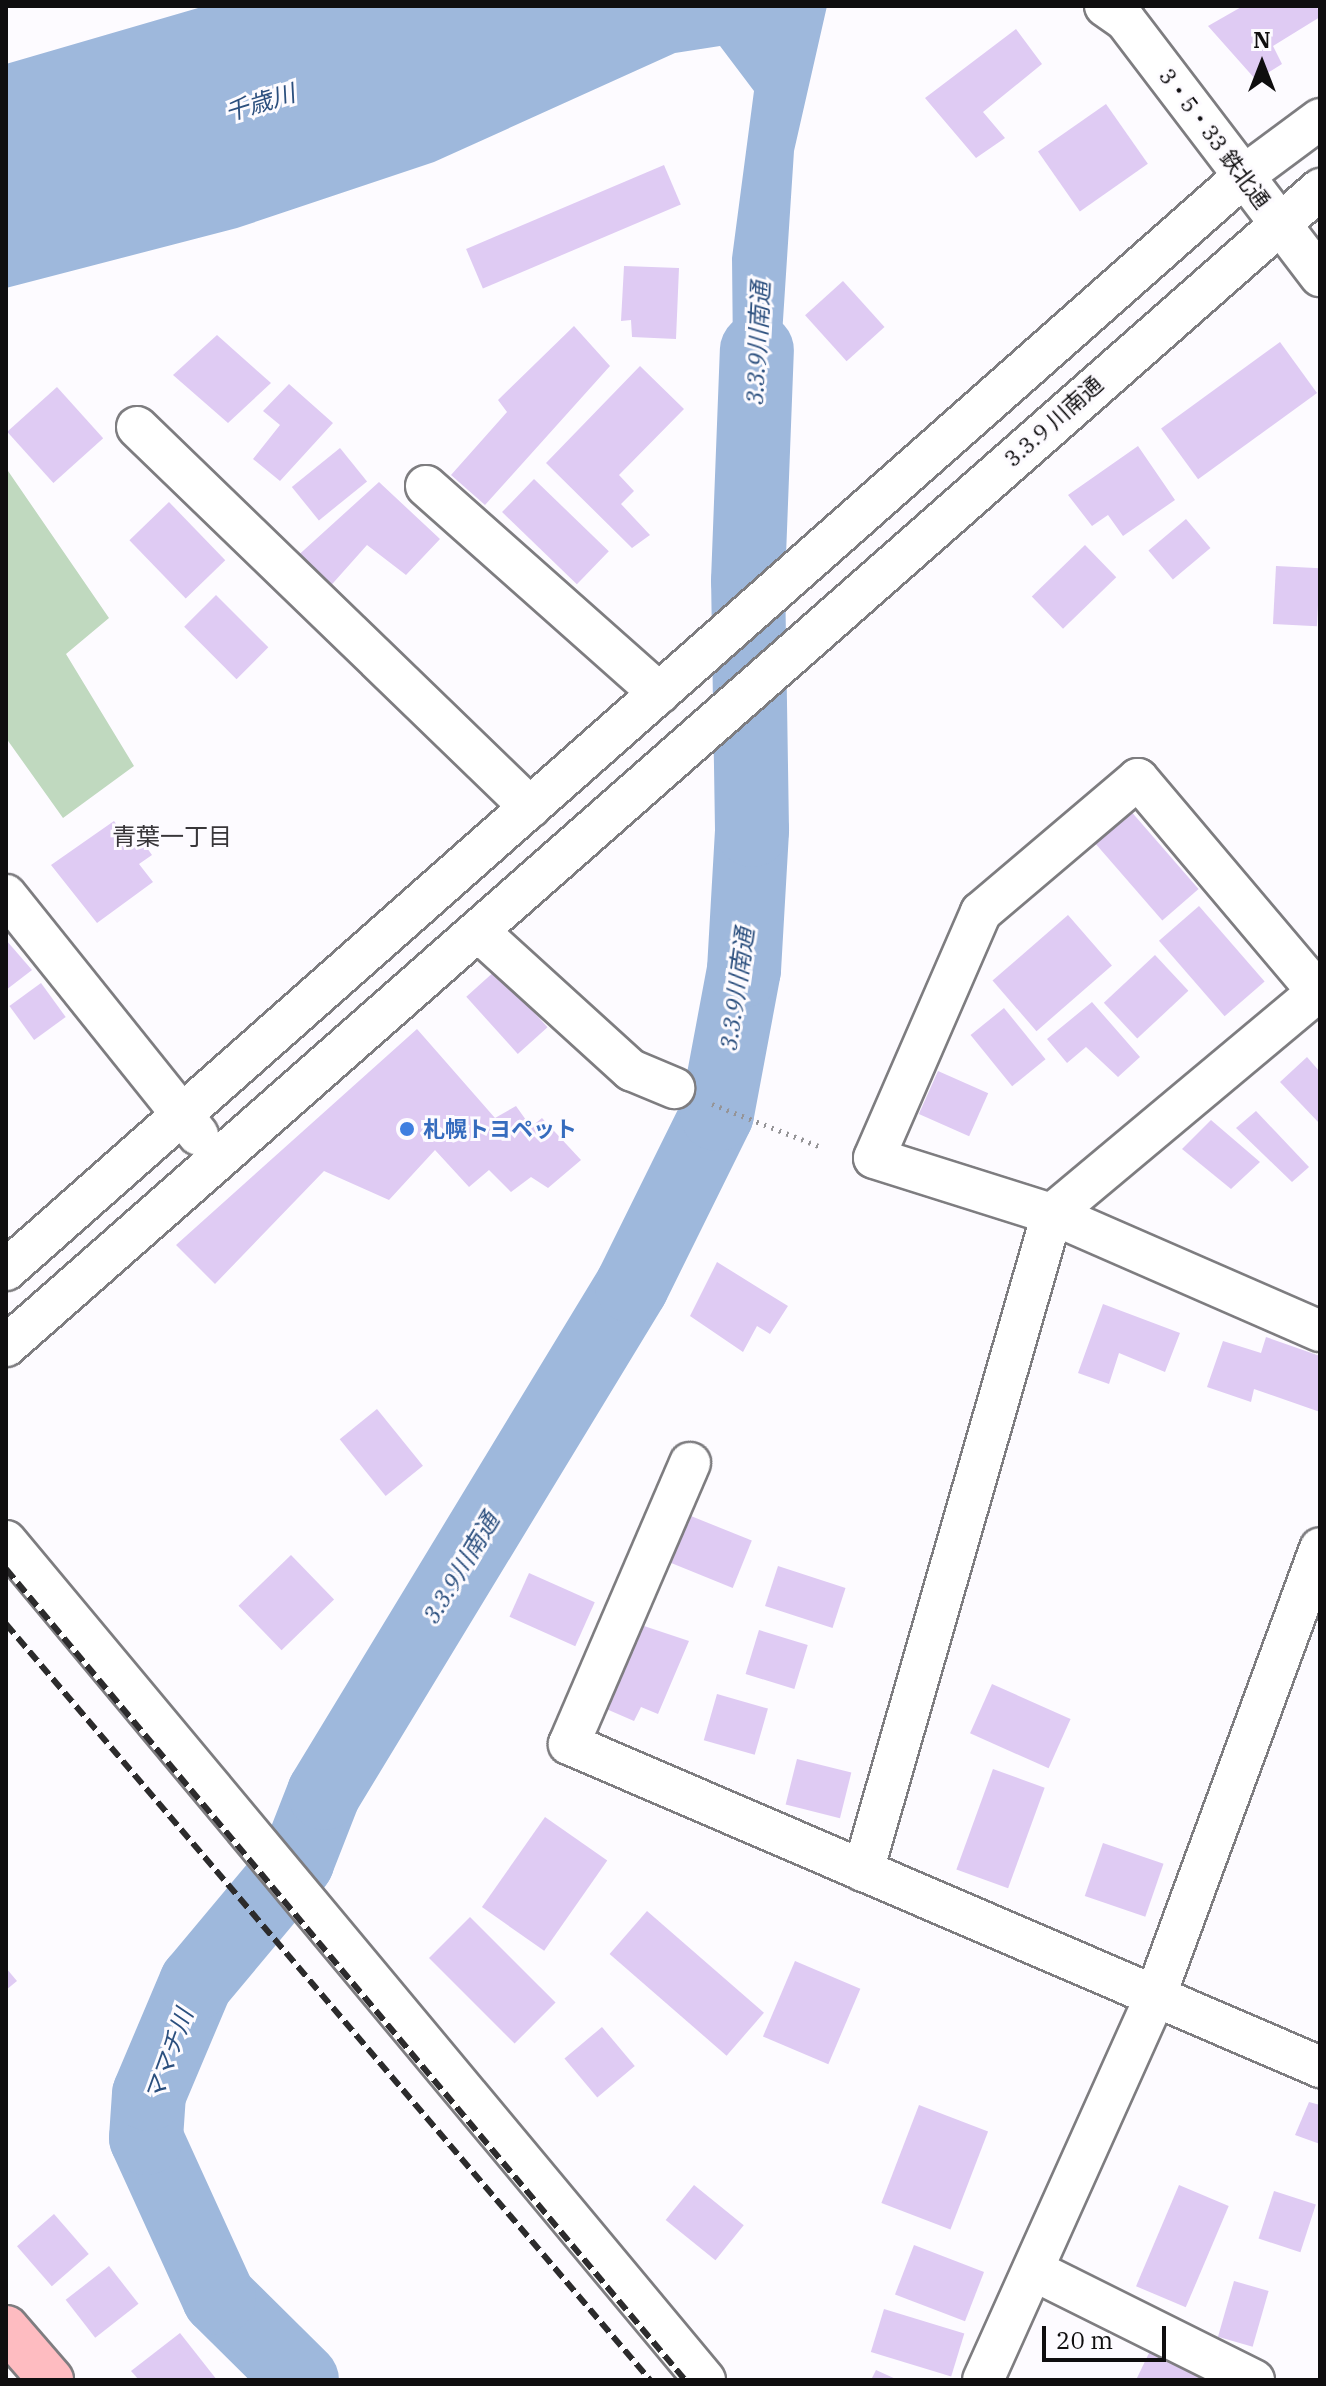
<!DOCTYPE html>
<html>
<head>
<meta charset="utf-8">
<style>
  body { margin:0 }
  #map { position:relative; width:1326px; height:2386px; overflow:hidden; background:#fdfbff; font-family:"IBM Plex Serif","Noto Sans JP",serif }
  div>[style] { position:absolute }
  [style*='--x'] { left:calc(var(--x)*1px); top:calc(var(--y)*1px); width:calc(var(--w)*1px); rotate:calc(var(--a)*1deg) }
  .green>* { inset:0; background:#c0d9bf }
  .water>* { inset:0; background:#9eb8dc }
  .river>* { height:74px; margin:-37px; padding:0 37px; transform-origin:37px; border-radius:37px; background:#9eb8dc }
  .building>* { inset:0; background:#dfcbf3; transform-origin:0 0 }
  .path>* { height:5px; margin-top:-2.5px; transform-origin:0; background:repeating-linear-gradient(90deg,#959497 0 2px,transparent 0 8px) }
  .roads { filter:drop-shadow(2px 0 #7e7d80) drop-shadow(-2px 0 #7e7d80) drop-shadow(0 2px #7e7d80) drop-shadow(0 -2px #7e7d80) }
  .minor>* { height:40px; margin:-20px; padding:0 20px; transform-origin:20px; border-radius:20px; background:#fff }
  .major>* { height:44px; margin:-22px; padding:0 22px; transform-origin:22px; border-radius:22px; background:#febcc1 }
  .rail>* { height:6px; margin-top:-3px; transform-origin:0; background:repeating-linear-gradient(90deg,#2c2b2c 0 12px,transparent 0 18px) }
  .dots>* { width:22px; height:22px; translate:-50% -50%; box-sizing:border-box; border:4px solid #fdfbff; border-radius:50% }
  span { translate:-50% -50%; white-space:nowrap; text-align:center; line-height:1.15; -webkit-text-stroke:6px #fdfbff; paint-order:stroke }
  .street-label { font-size:22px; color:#0f0e0f }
  .shop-label { font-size:22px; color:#366cbe; font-weight:700 }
  .left { translate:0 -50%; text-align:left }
  .water-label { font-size:24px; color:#2b4f7e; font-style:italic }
  .neighbourhood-label { font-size:24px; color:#383639 }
  .frame { position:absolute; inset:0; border:8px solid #0f0e0f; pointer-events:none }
  .north { position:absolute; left:1222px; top:24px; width:80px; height:80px; -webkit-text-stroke:6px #fdfbff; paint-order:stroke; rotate:0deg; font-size:22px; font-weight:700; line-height:32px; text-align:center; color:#0f0e0f }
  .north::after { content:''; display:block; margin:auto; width:28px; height:36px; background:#0f0e0f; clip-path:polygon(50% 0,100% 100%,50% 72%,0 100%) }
  .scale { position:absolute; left:1042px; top:2326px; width:124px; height:36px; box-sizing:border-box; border:4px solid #0f0e0f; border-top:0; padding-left:10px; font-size:24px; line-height:28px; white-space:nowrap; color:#0f0e0f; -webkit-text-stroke:6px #fdfbff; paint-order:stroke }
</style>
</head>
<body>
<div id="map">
  <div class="green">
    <i style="clip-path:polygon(6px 468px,109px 618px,66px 654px,134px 766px,63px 818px,6px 738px)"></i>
  </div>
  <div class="water">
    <i style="clip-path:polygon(205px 6px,827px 6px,794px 151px,775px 443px,734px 455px,732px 258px,754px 91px,720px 46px,675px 53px,434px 162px,237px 228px,6px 288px,6px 64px)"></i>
  </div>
  <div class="river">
    <i style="--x:302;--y:2380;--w:117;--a:-135.3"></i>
    <i style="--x:219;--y:2298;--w:176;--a:-114.5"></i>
    <i style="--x:146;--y:2138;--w:44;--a:-86.1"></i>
    <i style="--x:149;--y:2094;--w:121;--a:-67.1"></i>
    <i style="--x:196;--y:1983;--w:158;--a:-50.1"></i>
    <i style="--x:297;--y:1862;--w:74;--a:-68.6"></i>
    <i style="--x:324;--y:1793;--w:593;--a:-58.72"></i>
    <i style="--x:632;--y:1286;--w:192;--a:-63.7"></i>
    <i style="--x:717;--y:1114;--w:147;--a:-79.4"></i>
    <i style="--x:744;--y:970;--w:140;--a:-86.7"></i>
    <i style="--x:752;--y:830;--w:249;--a:-90.9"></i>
    <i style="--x:748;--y:581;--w:231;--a:-87.8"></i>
  </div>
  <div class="building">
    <i style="clip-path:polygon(1243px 6px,1317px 6px,1320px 17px,1273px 46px,1282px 64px,1256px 80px,1208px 26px)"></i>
    <i style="clip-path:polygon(1016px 29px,1042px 64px,983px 112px,1005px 138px,976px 158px,925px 98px)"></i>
    <i style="left:1106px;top:104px;width:73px;height:83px;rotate:55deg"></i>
    <i style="left:664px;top:165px;width:43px;height:215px;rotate:67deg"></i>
    <i style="clip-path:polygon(624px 266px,679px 268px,676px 339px,632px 337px,631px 320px,621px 321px)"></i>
    <i style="left:843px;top:281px;width:62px;height:51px;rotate:48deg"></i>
    <i style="clip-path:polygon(574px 326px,610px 366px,485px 505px,451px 475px,507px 412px,498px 400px)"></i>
    <i style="clip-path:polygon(217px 335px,271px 383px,228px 423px,173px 375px)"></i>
    <i style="left:1280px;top:342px;width:63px;height:147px;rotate:54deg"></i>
    <i style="clip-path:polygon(640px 366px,684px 409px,619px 475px,634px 491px,621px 504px,650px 535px,632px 548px,546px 463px)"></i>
    <i style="clip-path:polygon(289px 384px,333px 423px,280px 481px,253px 459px,280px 425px,263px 411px)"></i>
    <i style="left:57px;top:387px;width:69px;height:67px;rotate:48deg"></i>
    <i style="clip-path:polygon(1138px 446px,1175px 500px,1123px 536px,1108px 515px,1092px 526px,1068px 495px)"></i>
    <i style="left:340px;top:448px;width:43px;height:62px;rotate:51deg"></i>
    <i style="left:534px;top:479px;width:104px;height:46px;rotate:44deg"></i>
    <i style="clip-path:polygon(379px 482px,440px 539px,406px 575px,367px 545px,326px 591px,293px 560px)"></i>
    <i style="left:169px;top:502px;width:81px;height:55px;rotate:46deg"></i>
    <i style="left:1186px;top:519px;width:38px;height:49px;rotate:50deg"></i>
    <i style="left:1085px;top:545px;width:45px;height:74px;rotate:46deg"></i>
    <i style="left:1276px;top:566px;width:44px;height:58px;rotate:3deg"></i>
    <i style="left:216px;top:595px;width:74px;height:45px;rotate:45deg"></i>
    <i style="left:1129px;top:809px;width:106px;height:48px;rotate:49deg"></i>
    <i style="clip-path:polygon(114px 821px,123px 833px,130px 824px,152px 855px,139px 864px,153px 882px,97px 923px,51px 865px)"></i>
    <i style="left:1199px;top:906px;width:100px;height:53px;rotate:49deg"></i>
    <i style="left:1068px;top:915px;width:67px;height:100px;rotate:49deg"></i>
    <i style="clip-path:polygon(6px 940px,32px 970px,6px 990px)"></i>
    <i style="left:1155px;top:955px;width:49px;height:70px;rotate:47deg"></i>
    <i style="left:496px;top:970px;width:77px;height:40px;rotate:48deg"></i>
    <i style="left:41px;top:983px;width:42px;height:39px;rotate:54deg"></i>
    <i style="clip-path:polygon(1092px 1002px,1140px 1057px,1118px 1077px,1086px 1047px,1067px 1063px,1047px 1039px)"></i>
    <i style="left:1004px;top:1008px;width:66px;height:43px;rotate:51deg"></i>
    <i style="clip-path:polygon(417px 1029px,495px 1118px,516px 1106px,531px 1127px,542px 1118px,581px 1160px,548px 1188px,531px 1177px,511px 1192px,489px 1170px,469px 1187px,435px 1150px,389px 1200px,324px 1171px,215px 1284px,176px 1245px)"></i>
    <i style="clip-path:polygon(1307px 1057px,1320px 1072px,1320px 1124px,1280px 1082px)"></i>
    <i style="left:938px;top:1071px;width:55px;height:47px;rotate:24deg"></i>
    <i style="clip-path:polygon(1256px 1111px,1309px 1167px,1292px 1182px,1236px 1128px)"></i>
    <i style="clip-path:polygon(1211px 1120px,1260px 1162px,1231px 1189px,1182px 1149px)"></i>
    <i style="clip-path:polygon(717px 1262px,788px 1306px,770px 1334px,757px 1326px,743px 1352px,690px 1316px)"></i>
    <i style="clip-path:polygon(1103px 1304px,1180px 1333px,1165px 1372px,1119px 1353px,1109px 1384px,1078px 1373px)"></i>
    <i style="clip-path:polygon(1266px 1337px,1320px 1356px,1320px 1412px,1254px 1389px,1251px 1402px,1207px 1387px,1223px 1341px,1261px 1353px)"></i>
    <i style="left:377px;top:1409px;width:73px;height:48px;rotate:51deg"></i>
    <i style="left:686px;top:1514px;width:71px;height:51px;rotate:22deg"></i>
    <i style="left:291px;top:1555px;width:62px;height:73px;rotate:46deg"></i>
    <i style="left:778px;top:1566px;width:71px;height:42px;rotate:18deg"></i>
    <i style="left:529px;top:1573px;width:72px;height:48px;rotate:24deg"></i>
    <i style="clip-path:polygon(638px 1624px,689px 1641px,658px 1714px,641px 1707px,634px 1721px,604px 1708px)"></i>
    <i style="left:759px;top:1630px;width:51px;height:46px;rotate:17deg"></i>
    <i style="left:992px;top:1684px;width:86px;height:54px;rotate:24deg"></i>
    <i style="left:717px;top:1694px;width:53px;height:48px;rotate:16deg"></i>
    <i style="left:797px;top:1759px;width:56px;height:47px;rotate:14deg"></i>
    <i style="left:993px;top:1769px;width:55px;height:107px;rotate:20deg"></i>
    <i style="left:545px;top:1817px;width:76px;height:110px;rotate:35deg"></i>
    <i style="left:1103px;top:1843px;width:64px;height:56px;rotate:19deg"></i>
    <i style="left:647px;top:1911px;width:155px;height:57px;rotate:41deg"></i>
    <i style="left:470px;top:1917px;width:121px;height:58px;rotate:45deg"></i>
    <i style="left:795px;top:1961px;width:71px;height:82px;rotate:23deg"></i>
    <i style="clip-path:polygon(6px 1968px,17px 1981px,6px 1990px)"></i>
    <i style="left:602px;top:2027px;width:51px;height:49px;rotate:50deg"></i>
    <i style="clip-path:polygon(1309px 2102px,1320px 2105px,1320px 2144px,1295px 2135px)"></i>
    <i style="left:919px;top:2105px;width:74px;height:105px;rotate:21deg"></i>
    <i style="left:694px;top:2185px;width:64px;height:45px;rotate:39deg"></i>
    <i style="left:1179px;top:2185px;width:54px;height:110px;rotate:23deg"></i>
    <i style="left:1274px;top:2191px;width:44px;height:50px;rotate:18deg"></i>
    <i style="left:54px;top:2214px;width:53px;height:49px;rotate:49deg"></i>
    <i style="left:914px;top:2245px;width:75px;height:53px;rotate:21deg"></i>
    <i style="left:109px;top:2266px;width:48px;height:55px;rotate:52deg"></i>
    <i style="left:1234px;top:2281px;width:36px;height:58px;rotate:16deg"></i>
    <i style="left:884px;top:2309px;width:84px;height:45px;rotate:17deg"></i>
    <i style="clip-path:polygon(180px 2333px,217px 2380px,139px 2380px,131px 2371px)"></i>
    <i style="clip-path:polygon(1150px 2351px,1213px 2380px,1136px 2380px)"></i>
    <i style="clip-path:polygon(876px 2370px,898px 2380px,871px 2380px)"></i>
  </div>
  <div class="path">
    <i style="--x:712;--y:1104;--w:117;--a:21.5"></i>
  </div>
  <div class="roads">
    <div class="minor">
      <i style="--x:1105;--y:6;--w:24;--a:35"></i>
      <i style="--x:1125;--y:20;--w:322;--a:52.7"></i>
      <i style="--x:137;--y:427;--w:547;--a:44.04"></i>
      <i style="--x:426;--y:486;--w:312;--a:41.6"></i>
      <i style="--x:6;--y:895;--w:307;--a:51.3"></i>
      <i style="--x:478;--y:931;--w:207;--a:42.3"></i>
      <i style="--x:631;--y:1070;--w:47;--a:22.7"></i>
      <i style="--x:1318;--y:992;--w:279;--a:-130.2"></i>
      <i style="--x:1138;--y:779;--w:206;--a:139.7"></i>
      <i style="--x:981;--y:912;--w:268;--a:113.5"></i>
      <i style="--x:874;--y:1158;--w:187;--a:17.5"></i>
      <i style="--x:1052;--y:1214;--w:292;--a:23.6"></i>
      <i style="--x:6;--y:1270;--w:1655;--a:-41.47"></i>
      <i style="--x:1246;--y:174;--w:92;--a:-36.6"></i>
      <i style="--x:6;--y:1346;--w:1751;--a:-41.36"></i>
      <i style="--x:690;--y:1463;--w:306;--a:113.3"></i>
      <i style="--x:569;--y:1744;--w:818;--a:23.27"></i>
      <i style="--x:6;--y:1541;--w:1092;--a:50.2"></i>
      <i style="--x:863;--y:1871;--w:684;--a:-73.95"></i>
      <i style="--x:1052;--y:1214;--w:349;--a:-39.9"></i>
      <i style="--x:1033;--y:2270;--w:247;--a:26.5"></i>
      <i style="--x:983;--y:2380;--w:420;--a:-65.8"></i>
      <i style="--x:1155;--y:1997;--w:478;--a:-69.8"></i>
    </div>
    <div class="major">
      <i style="--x:6;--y:2328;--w:69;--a:49.1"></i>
    </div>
  </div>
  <div class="rail">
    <i style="--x:6;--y:1569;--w:1058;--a:50.06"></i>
    <i style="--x:6;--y:1624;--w:993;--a:49.57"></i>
  </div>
  <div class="dots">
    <i style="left:407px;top:1129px;background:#3f7fe0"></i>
  </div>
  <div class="street-label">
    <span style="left:1215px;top:138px;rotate:53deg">3・5・33 鉄北通</span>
    <span style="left:1053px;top:421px;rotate:-42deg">3.3.9 川南通</span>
  </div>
  <div class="shop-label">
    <span class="left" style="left:423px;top:1129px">札幌トヨペット</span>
  </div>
  <div class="water-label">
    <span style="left:260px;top:103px;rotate:-17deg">千歳川</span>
    <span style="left:758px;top:343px;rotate:-87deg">3.3.9川南通</span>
    <span style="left:737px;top:989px;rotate:-82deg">3.3.9川南通</span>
    <span style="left:461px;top:1568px;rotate:-59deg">3.3.9川南通</span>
    <span style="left:169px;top:2055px;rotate:-70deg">ママチ川</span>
  </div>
  <div class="neighbourhood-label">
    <span style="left:172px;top:837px">青葉一丁目</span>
  </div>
  <div class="frame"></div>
  <div class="north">N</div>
  <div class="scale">20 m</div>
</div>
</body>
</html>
